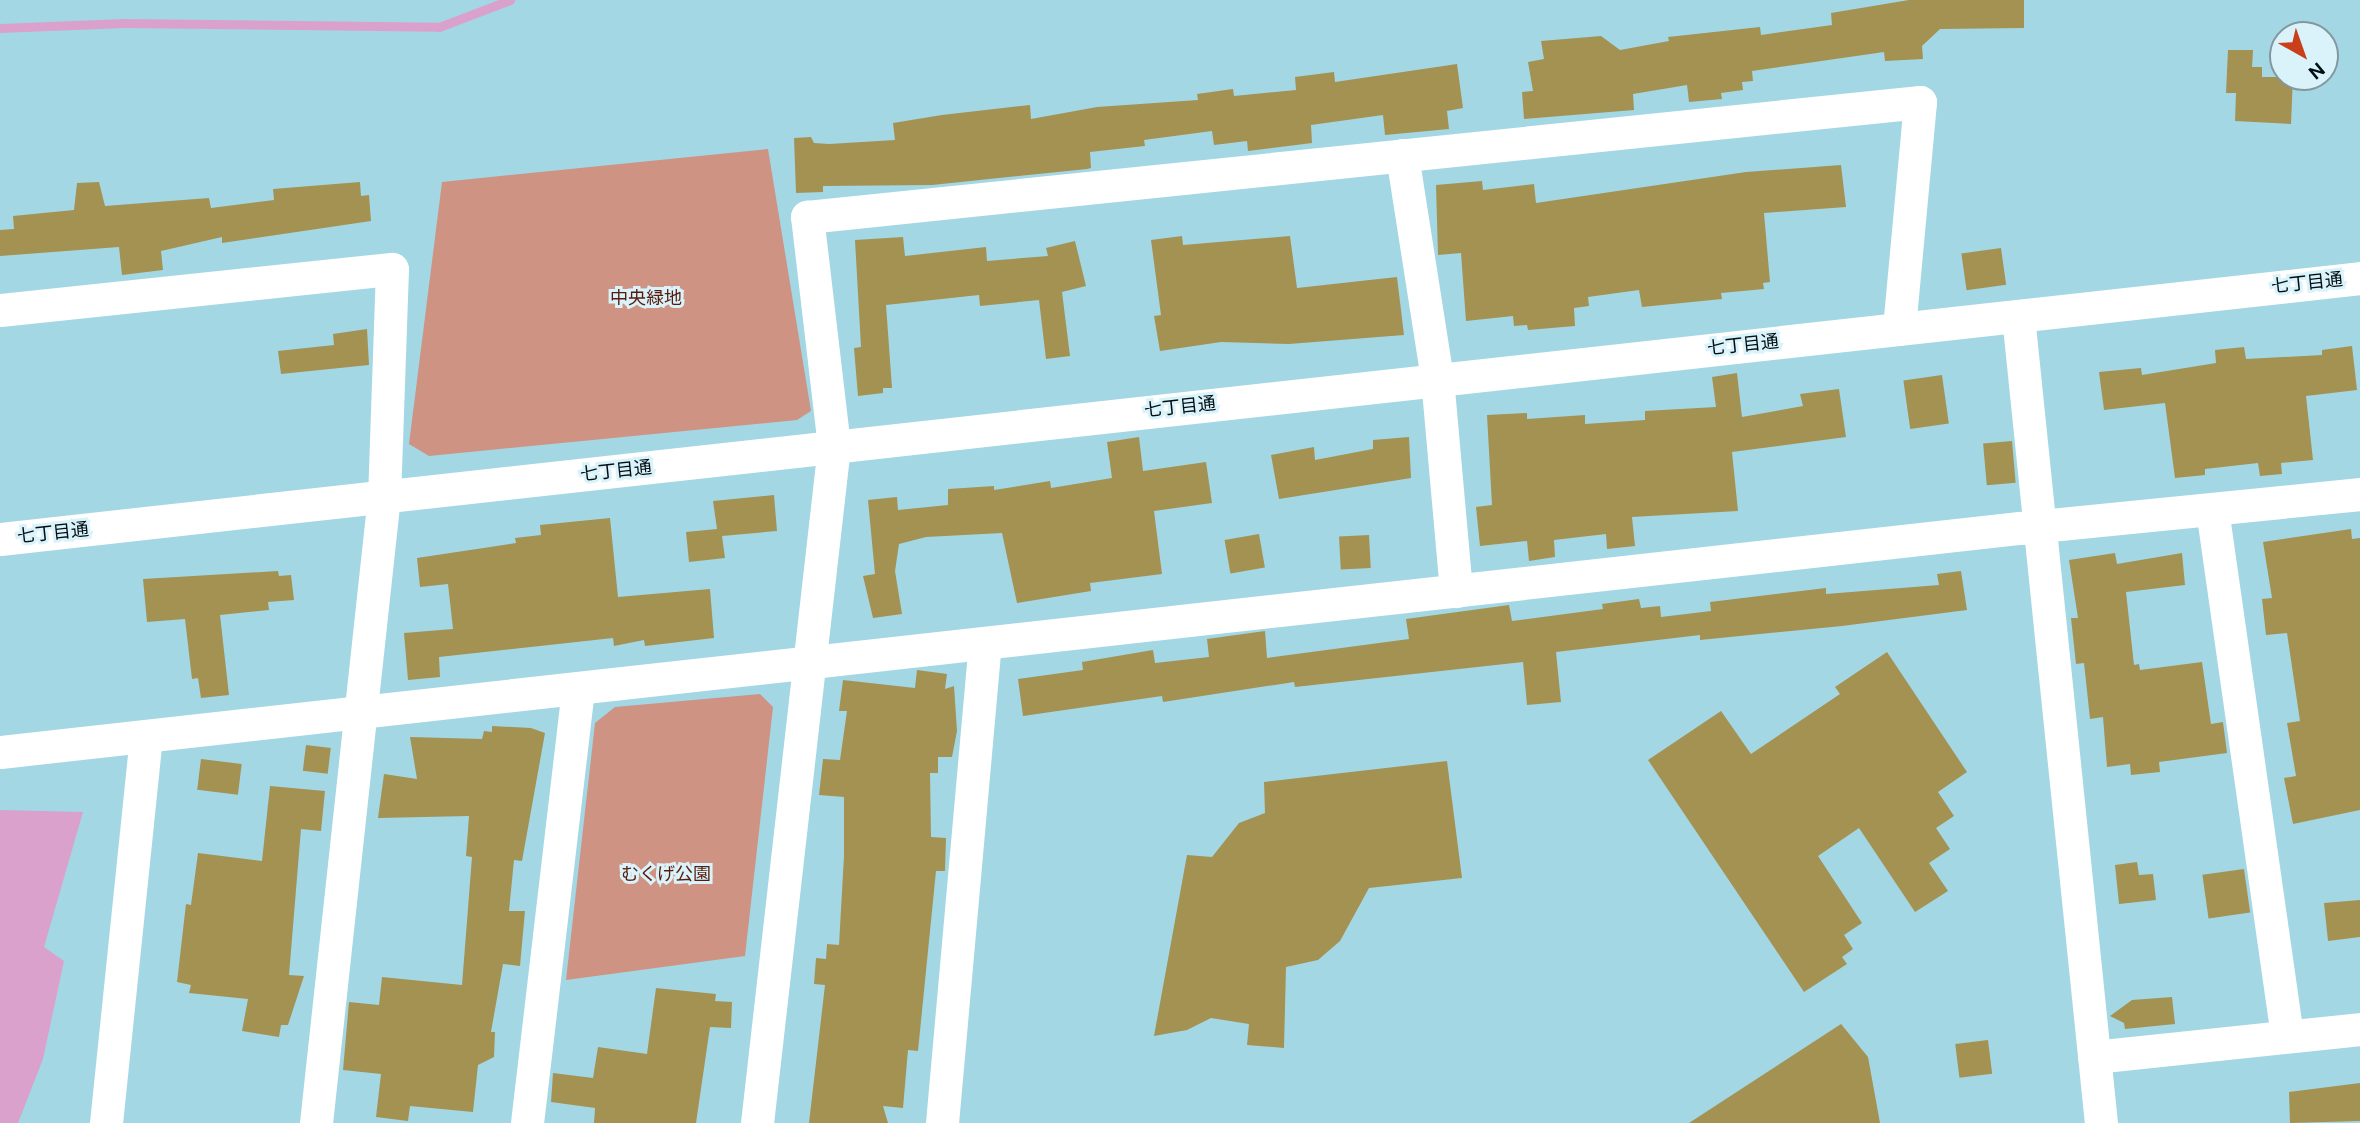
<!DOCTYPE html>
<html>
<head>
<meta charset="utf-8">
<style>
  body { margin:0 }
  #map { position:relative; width:2360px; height:1123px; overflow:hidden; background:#a4d7e4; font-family:"DM Sans","Noto Sans JP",sans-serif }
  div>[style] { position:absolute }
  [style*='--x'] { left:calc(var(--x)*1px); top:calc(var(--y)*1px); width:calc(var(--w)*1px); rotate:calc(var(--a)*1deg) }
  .green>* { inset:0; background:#ce9383 }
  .water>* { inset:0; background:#daa1cc }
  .stream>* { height:9px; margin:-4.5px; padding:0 4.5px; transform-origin:4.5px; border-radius:4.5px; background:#daa1cc }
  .building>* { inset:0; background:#a39252; transform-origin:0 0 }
  .minor>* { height:33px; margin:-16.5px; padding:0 16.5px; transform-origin:16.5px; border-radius:16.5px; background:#fff }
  span { translate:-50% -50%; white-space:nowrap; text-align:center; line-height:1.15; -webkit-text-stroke:6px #daf3fa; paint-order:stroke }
  .street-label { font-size:18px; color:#000f14 }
  .park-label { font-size:18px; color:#581b0b }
  .north { position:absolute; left:2269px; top:21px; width:70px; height:70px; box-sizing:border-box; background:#daf3fa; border:2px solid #83989e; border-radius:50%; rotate:140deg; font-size:19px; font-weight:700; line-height:28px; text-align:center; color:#000f14 }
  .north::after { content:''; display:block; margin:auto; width:24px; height:32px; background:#c83f19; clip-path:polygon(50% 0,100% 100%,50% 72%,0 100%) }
</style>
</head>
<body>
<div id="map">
  <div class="green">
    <i style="clip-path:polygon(768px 149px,811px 411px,797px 420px,429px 456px,409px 444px,442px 182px)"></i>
    <i style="clip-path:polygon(760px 694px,773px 707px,745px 956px,566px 980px,595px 723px,615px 707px)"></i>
  </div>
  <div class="water">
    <i style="clip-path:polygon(0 810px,83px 812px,44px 947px,64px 961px,43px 1059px,18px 1123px,0 1123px)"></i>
  </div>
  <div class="stream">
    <i style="--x:0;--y:28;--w:124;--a:-2.3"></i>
    <i style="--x:124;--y:23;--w:315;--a:0.7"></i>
    <i style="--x:439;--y:27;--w:76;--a:-20.8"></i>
  </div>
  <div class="building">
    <i style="clip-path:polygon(1909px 0,2024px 0,2024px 28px,1940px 29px,1922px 46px,1923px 59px,1885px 61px,1884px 52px,1752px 71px,1753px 81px,1742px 82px,1743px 90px,1721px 93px,1722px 99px,1689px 102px,1687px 85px,1633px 94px,1634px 110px,1524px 119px,1522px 92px,1533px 91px,1528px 62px,1544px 59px,1541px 41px,1601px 36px,1620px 50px,1669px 41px,1668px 37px,1760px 27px,1761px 35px,1832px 25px,1831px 13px)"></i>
    <i style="clip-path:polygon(2228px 50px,2253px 50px,2252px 67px,2262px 67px,2262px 77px,2293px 77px,2291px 124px,2235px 121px,2236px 93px,2226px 93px)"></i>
    <i style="clip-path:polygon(1457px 64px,1463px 108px,1447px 111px,1449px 129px,1385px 135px,1383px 115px,1311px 125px,1312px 143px,1248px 151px,1247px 141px,1214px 145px,1212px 131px,1144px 140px,1145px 146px,1090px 152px,1091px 168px,1087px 169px,932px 185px,823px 186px,823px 192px,796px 193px,794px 138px,811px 137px,814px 143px,829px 144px,895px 140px,893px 123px,942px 115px,1030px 105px,1031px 119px,1097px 107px,1198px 100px,1197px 94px,1233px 89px,1234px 96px,1296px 90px,1295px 77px,1334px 72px,1335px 82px)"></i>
    <i style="clip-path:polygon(1841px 165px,1846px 207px,1764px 213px,1770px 282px,1763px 283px,1764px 289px,1721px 293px,1722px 299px,1642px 307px,1639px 290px,1588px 297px,1589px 306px,1574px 308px,1575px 326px,1528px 330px,1527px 325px,1514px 326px,1513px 316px,1466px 321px,1461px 253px,1438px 255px,1436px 185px,1482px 181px,1483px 190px,1534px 184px,1536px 203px,1746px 172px)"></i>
    <i style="clip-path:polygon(99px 182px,105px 206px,209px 198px,211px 208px,274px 200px,273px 189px,360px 182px,361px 196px,369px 195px,371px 221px,222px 243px,222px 237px,161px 251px,163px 270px,122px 275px,119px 247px,0 256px,0 230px,14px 229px,13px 216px,74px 210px,77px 183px)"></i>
    <i style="clip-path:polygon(1182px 236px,1183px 245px,1290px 236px,1297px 288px,1397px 277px,1404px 335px,1289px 344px,1221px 342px,1160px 351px,1154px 316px,1161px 315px,1151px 240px)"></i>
    <i style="clip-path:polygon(903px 237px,905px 256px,986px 247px,987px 261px,1048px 256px,1046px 248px,1075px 241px,1086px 286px,1062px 292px,1070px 356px,1046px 359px,1039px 300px,980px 306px,979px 295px,886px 305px,892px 388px,883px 388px,883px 393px,858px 396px,854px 348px,861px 347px,855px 240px)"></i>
    <i style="left:2001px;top:248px;width:37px;height:40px;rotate:82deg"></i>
    <i style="clip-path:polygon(367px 329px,369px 365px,281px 374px,278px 351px,334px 345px,333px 334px)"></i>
    <i style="clip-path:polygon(2352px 346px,2357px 390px,2306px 396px,2313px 460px,2281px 463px,2282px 474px,2260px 476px,2258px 463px,2205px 469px,2205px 475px,2175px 478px,2165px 403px,2104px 410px,2099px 372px,2141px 368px,2142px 375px,2216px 363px,2215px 350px,2244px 347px,2246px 359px,2322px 355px,2322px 350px)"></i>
    <i style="clip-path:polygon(1737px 373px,1742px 417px,1803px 406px,1800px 394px,1839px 389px,1846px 437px,1732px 452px,1738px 511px,1632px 517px,1635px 546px,1607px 549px,1606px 534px,1554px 540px,1555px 557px,1529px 561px,1527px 541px,1480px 546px,1476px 507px,1492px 505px,1487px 415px,1527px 413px,1527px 419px,1585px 415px,1585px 424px,1645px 420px,1645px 411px,1716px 407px,1712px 377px)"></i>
    <i style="left:1942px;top:375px;width:49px;height:39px;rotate:82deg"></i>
    <i style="clip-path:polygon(1139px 437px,1143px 471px,1206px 462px,1212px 503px,1154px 511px,1162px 574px,1090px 583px,1091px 591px,1017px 603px,1002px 533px,926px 537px,899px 544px,895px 571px,902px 614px,873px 618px,863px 576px,875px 574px,868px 500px,897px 497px,898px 510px,948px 505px,948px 489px,994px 486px,994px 490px,1050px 481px,1051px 488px,1112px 478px,1107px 442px)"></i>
    <i style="clip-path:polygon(1409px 437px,1411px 478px,1279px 499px,1271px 455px,1314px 447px,1315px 460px,1373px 449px,1373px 440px)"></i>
    <i style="left:2012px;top:441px;width:42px;height:29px;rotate:85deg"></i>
    <i style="clip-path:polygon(774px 495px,777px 531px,722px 536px,725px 558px,689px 562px,686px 532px,717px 529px,713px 501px)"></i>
    <i style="clip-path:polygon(610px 518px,618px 597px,710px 589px,714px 638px,645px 646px,644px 640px,614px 646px,613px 638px,439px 657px,440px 677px,408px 680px,404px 633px,453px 629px,448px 584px,420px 587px,417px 558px,516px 543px,515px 538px,541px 535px,540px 525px)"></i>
    <i style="clip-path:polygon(2351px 529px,2352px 539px,2360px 538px,2360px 810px,2293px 824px,2284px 778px,2296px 776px,2287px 723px,2300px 721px,2287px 633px,2266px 635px,2262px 599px,2272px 598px,2263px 542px)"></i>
    <i style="left:1259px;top:534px;width:34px;height:35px;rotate:80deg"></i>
    <i style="left:1369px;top:535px;width:33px;height:30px;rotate:87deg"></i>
    <i style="clip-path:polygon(2115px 553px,2117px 564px,2182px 553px,2185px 585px,2126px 592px,2134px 665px,2139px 664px,2140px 670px,2202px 662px,2211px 724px,2223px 722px,2227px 753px,2159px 762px,2160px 772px,2131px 775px,2130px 764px,2107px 767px,2103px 717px,2090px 719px,2084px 663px,2076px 664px,2071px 618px,2078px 618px,2069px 560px)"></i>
    <i style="clip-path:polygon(278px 571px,279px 576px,291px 575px,294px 600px,268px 602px,269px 610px,220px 615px,229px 695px,201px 698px,198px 678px,192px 679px,185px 619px,147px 622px,143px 579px)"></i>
    <i style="clip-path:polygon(1961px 571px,1967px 610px,1842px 626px,1700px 640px,1700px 635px,1556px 652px,1561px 702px,1527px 705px,1523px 662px,1295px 687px,1294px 682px,1163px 702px,1162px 696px,1023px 716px,1018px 679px,1083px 670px,1082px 662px,1153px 650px,1155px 663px,1209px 657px,1207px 639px,1265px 631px,1267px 658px,1409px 639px,1406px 619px,1509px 605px,1512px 621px,1603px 609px,1602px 604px,1639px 599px,1641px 608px,1660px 606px,1661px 617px,1711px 611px,1710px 602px,1826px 588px,1826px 594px,1939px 585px,1937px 574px)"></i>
    <i style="clip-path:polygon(1887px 652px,1967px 772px,1938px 792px,1954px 816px,1936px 828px,1950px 849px,1929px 863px,1948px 891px,1915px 912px,1859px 828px,1818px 856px,1862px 923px,1844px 935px,1853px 949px,1842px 957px,1847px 964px,1804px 992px,1648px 760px,1721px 711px,1751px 754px,1840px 694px,1835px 687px)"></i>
    <i style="clip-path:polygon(917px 670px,947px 674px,945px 689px,954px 686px,957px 731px,952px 757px,938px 757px,938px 773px,930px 773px,931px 837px,946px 838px,945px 871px,936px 871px,918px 1051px,908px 1050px,903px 1108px,883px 1106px,888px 1123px,809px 1123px,825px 985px,814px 984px,816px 958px,826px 959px,827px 944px,839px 945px,844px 856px,844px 797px,819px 795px,823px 759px,840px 760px,847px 711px,839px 711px,843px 680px,915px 688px)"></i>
    <i style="clip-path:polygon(492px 726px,531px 728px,545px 733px,522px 861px,514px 860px,509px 911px,525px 911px,520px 966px,503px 964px,491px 1032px,495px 1032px,494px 1057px,478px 1065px,473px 1112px,410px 1106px,408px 1121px,376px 1117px,381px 1074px,343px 1070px,349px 1002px,379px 1005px,382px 977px,462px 985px,472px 857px,466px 856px,469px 816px,378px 818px,384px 774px,417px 779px,410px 737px,482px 739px,484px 731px,492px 732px)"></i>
    <i style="left:306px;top:745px;width:25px;height:26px;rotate:7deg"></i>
    <i style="left:201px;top:759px;width:41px;height:31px;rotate:7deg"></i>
    <i style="clip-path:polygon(1447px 761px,1462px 878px,1369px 888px,1340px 941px,1318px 960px,1286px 967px,1284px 1048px,1247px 1045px,1249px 1024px,1211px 1018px,1187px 1030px,1154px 1036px,1187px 855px,1212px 857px,1239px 823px,1265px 813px,1264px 782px)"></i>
    <i style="clip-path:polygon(270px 786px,325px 791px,321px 831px,301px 829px,289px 975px,304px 976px,288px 1025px,281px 1025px,279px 1037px,242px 1031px,248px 999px,189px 993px,191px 985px,177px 982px,186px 904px,191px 905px,198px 853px,262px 861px)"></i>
    <i style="clip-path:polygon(2137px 862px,2139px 875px,2153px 874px,2156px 900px,2119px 904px,2115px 865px)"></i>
    <i style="left:2244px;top:869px;width:44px;height:42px;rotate:82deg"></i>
    <i style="clip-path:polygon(2360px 900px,2360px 937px,2328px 941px,2324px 903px)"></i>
    <i style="clip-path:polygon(656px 988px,716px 994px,715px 1001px,732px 1002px,731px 1028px,710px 1027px,696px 1123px,594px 1123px,595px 1108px,551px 1102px,553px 1073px,593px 1078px,598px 1047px,647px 1054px)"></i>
    <i style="clip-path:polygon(2172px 997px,2175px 1024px,2125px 1029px,2124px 1023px,2110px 1016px,2132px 1000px)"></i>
    <i style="clip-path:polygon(1841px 1024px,1868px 1057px,1880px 1123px,1689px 1123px)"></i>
    <i style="left:1988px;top:1040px;width:34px;height:33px;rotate:83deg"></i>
    <i style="clip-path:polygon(2360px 1083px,2360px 1121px,2290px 1123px,2289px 1092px)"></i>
  </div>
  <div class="minor">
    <i style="--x:1402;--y:155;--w:226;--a:81.1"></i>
    <i style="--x:1437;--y:378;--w:214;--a:84.9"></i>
    <i style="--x:0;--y:310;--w:394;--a:-6"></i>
    <i style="--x:392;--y:269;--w:227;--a:92"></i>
    <i style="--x:384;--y:496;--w:631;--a:96.19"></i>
    <i style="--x:2018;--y:316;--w:811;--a:84.13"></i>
    <i style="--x:2212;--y:509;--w:532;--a:81.9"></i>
    <i style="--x:0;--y:539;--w:2374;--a:-6.31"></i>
    <i style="--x:0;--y:752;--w:2032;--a:-6.33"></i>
    <i style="--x:2020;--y:528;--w:342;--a:-5.7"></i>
    <i style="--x:2094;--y:1057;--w:267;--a:-6"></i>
    <i style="--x:106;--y:1123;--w:389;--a:-84.1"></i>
    <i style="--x:527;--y:1123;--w:437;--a:-83.3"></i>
    <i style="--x:757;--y:1123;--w:681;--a:-83.51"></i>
    <i style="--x:834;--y:446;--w:231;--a:-96.7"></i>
    <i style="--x:807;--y:217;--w:1119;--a:-5.9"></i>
    <i style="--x:1920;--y:102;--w:228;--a:95.3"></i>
    <i style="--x:942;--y:1123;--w:481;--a:-84.9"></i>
  </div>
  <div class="street-label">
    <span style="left:2307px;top:283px;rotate:-6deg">七丁目通</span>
    <span style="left:1743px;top:345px;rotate:-6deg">七丁目通</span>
    <span style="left:1180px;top:407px;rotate:-6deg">七丁目通</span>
    <span style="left:616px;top:471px;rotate:-6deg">七丁目通</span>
    <span style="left:53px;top:533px;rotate:-6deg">七丁目通</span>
  </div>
  <div class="park-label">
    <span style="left:646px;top:298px">中央緑地</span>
    <span style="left:666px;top:874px">むくげ公園</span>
  </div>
  <div class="north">N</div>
</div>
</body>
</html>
